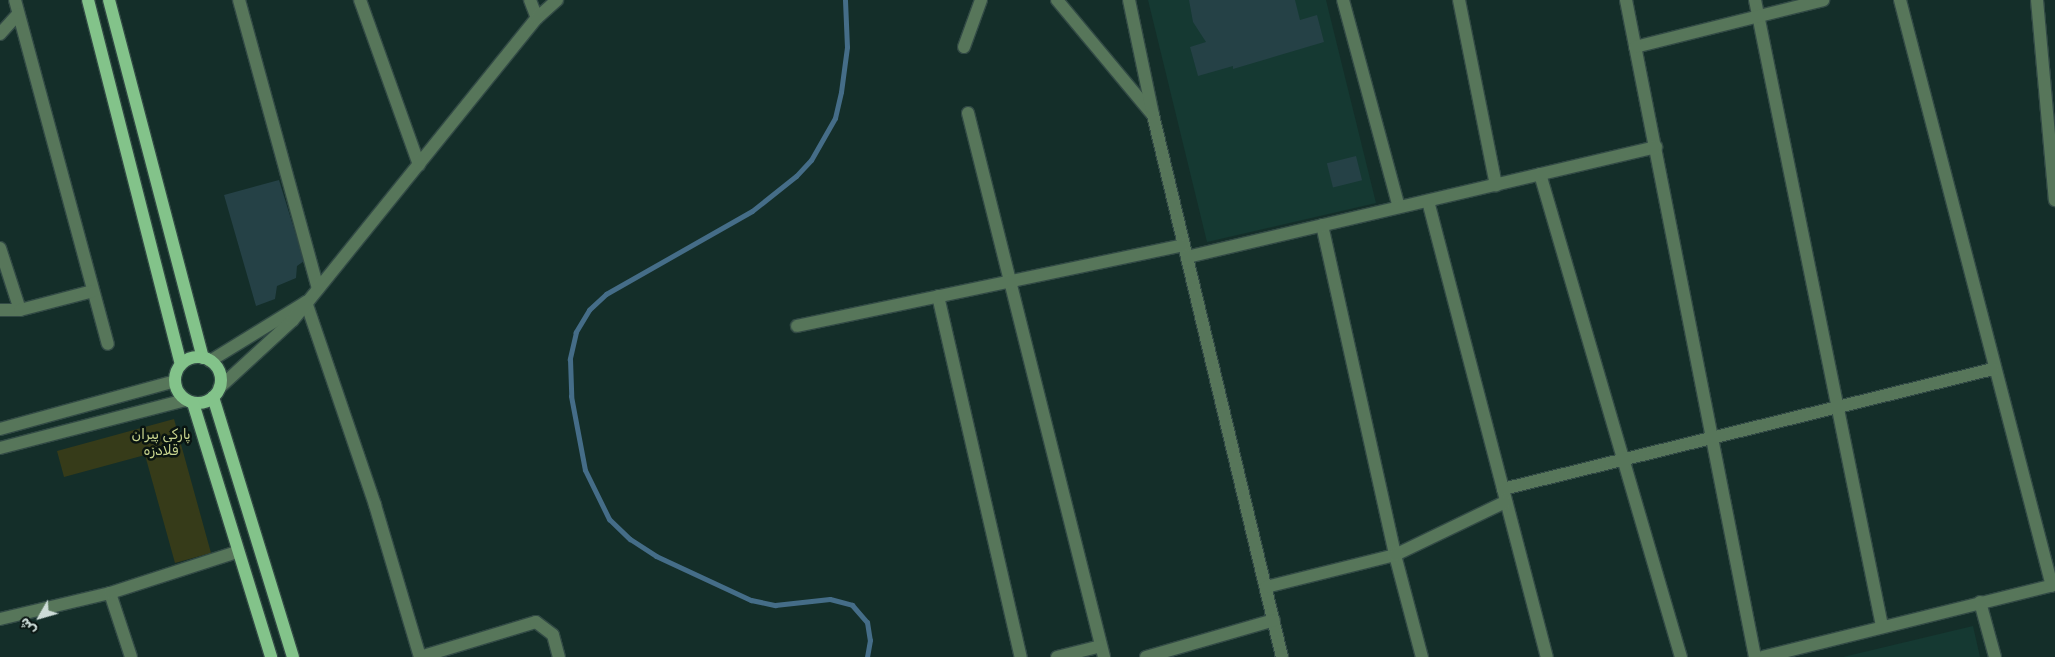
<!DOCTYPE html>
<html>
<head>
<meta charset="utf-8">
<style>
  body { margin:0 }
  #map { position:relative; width:2055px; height:657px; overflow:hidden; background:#142e29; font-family:Rubik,Vazirmatn,sans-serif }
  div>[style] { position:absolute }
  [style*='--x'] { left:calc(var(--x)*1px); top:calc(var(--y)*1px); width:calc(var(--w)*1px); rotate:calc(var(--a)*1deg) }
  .built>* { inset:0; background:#153932 }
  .green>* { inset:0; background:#363b19 }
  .stream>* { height:5px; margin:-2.5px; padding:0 2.5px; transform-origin:2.5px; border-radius:2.5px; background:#456d88 }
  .building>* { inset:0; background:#254146; transform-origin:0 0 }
  .roads { filter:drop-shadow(1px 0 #324a45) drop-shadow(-1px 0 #324a45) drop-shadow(0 1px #324a45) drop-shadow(0 -1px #324a45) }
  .minor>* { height:12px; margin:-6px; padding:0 6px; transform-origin:6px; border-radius:6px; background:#57765a }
  .major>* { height:12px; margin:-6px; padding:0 6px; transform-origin:6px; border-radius:6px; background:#83c38a }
  .major>.ring { margin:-6px; padding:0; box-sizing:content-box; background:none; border:12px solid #83c38a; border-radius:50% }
  span { translate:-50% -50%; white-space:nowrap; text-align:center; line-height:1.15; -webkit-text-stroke:5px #091411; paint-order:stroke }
  .park-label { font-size:14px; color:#c7d38d }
  .north { position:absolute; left:15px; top:592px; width:50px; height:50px; -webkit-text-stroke:4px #091411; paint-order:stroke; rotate:232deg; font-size:14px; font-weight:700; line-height:20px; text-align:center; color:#cddcd8 }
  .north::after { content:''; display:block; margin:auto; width:18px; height:22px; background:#cddcd8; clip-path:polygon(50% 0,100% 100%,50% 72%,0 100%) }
</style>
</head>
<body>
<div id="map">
  <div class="built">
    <i style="clip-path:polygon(1148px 0,1326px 0,1376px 203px,1207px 242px)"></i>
    <i style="clip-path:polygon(1973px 626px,1980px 657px,1843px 657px)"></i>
  </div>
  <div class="green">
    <i style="clip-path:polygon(174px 419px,211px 553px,175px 563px,145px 455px,64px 477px,57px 451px)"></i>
  </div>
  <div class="stream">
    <i style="--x:845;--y:0;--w:47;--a:87.6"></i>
    <i style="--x:847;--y:47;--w:45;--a:97.6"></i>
    <i style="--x:841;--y:92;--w:27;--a:103"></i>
    <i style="--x:835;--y:118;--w:48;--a:119.7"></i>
    <i style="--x:811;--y:160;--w:22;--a:133"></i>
    <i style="--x:796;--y:176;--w:56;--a:141.5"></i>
    <i style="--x:752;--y:211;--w:168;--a:150.4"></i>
    <i style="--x:606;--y:294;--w:23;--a:137"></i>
    <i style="--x:589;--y:310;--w:26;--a:121"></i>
    <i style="--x:576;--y:332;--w:28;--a:103"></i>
    <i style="--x:570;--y:359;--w:37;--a:88"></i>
    <i style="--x:571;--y:396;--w:75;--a:79.3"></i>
    <i style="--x:585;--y:470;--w:55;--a:63.9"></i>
    <i style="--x:609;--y:519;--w:29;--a:44"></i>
    <i style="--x:630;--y:539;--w:31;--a:33"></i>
    <i style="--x:656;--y:556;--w:105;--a:24.9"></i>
    <i style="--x:751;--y:600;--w:25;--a:12"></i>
    <i style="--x:775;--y:605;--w:55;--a:-6.2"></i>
    <i style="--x:830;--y:599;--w:23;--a:15"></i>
    <i style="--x:852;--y:605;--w:23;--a:49"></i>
    <i style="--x:867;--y:622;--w:18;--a:81"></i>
    <i style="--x:870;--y:640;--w:17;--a:100"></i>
  </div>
  <div class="building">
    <i style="clip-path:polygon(1189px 0,1295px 0,1300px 20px,1317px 15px,1324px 42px,1233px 69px,1233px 66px,1198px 76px,1190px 47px,1206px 42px,1193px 22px)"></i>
    <i style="left:1356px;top:156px;width:25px;height:30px;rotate:76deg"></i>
    <i style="clip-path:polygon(279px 180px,304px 261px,297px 266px,296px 278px,277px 286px,275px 299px,256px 306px,224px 195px)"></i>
  </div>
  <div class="roads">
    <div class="minor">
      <i style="--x:15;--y:0;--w:356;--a:74.9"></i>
      <i style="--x:239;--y:0;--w:299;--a:74.7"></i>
      <i style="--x:360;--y:0;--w:175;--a:70.3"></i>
      <i style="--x:530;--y:0;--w:19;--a:69"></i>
      <i style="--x:1057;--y:0;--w:147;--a:50.2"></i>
      <i style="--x:1129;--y:0;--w:117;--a:78.2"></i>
      <i style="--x:1153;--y:115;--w:557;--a:76.61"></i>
      <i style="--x:1343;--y:0;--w:214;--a:74.9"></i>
      <i style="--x:1459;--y:0;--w:189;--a:78.7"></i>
      <i style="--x:1626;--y:0;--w:670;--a:78.89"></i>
      <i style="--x:1755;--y:0;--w:639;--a:78.53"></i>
      <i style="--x:1900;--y:0;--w:605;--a:75.46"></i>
      <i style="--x:2037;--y:0;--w:201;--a:84.9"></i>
      <i style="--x:0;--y:34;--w:27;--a:-48"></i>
      <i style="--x:964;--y:47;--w:50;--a:-70.1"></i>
      <i style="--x:1635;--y:47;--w:194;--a:-14"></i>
      <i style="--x:968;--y:113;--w:561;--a:75.96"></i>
      <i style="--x:1540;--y:174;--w:503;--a:73.73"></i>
      <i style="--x:1428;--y:201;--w:471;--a:75.4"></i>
      <i style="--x:1322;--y:225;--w:338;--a:77.5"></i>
      <i style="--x:1395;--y:555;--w:106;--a:75.2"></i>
      <i style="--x:0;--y:248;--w:65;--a:72.1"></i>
      <i style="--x:1187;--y:257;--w:482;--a:-13.2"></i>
      <i style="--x:938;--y:296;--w:370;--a:77.1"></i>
      <i style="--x:306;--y:302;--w:214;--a:71.2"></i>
      <i style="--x:375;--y:505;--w:159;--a:73.5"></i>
      <i style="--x:0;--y:310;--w:20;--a:0"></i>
      <i style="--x:20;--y:310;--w:75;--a:-14.6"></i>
      <i style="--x:797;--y:326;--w:395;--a:-11.8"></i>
      <i style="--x:210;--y:361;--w:113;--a:-31.6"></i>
      <i style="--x:219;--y:388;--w:100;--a:-42.6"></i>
      <i style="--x:293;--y:320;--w:388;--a:-51.1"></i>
      <i style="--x:537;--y:18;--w:27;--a:-42"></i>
      <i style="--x:0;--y:429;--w:181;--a:-15.3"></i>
      <i style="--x:0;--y:448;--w:192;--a:-14.5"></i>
      <i style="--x:1503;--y:489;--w:504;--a:-13.76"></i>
      <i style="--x:1266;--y:587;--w:133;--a:-13.9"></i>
      <i style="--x:1395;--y:555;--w:122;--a:-25.7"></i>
      <i style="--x:110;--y:593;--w:67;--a:71.8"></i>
      <i style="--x:1980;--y:602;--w:57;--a:74.7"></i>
      <i style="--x:0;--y:619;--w:113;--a:-13.3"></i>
      <i style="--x:110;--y:593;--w:133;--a:-17.9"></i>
      <i style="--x:420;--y:657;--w:121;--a:-16.8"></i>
      <i style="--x:536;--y:622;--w:21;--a:37"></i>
      <i style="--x:553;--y:635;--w:23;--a:75"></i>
      <i style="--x:1057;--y:657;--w:45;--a:-14"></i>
      <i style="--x:1146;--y:657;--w:133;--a:-16.1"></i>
      <i style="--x:1763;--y:657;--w:301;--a:-13.9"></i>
    </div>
    <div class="major">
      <i style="--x:88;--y:0;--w:376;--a:75.7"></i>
      <i style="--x:109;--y:0;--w:370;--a:75.3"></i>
      <i class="ring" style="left:175px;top:357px;width:34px;height:34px"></i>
      <i style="--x:213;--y:397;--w:272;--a:72.9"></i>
      <i style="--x:193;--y:403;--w:266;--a:72.9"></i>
    </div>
  </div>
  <div class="park-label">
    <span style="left:161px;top:443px">پارکی پیران<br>قلادزه</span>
  </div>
  <div class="north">ش</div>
</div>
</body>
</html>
